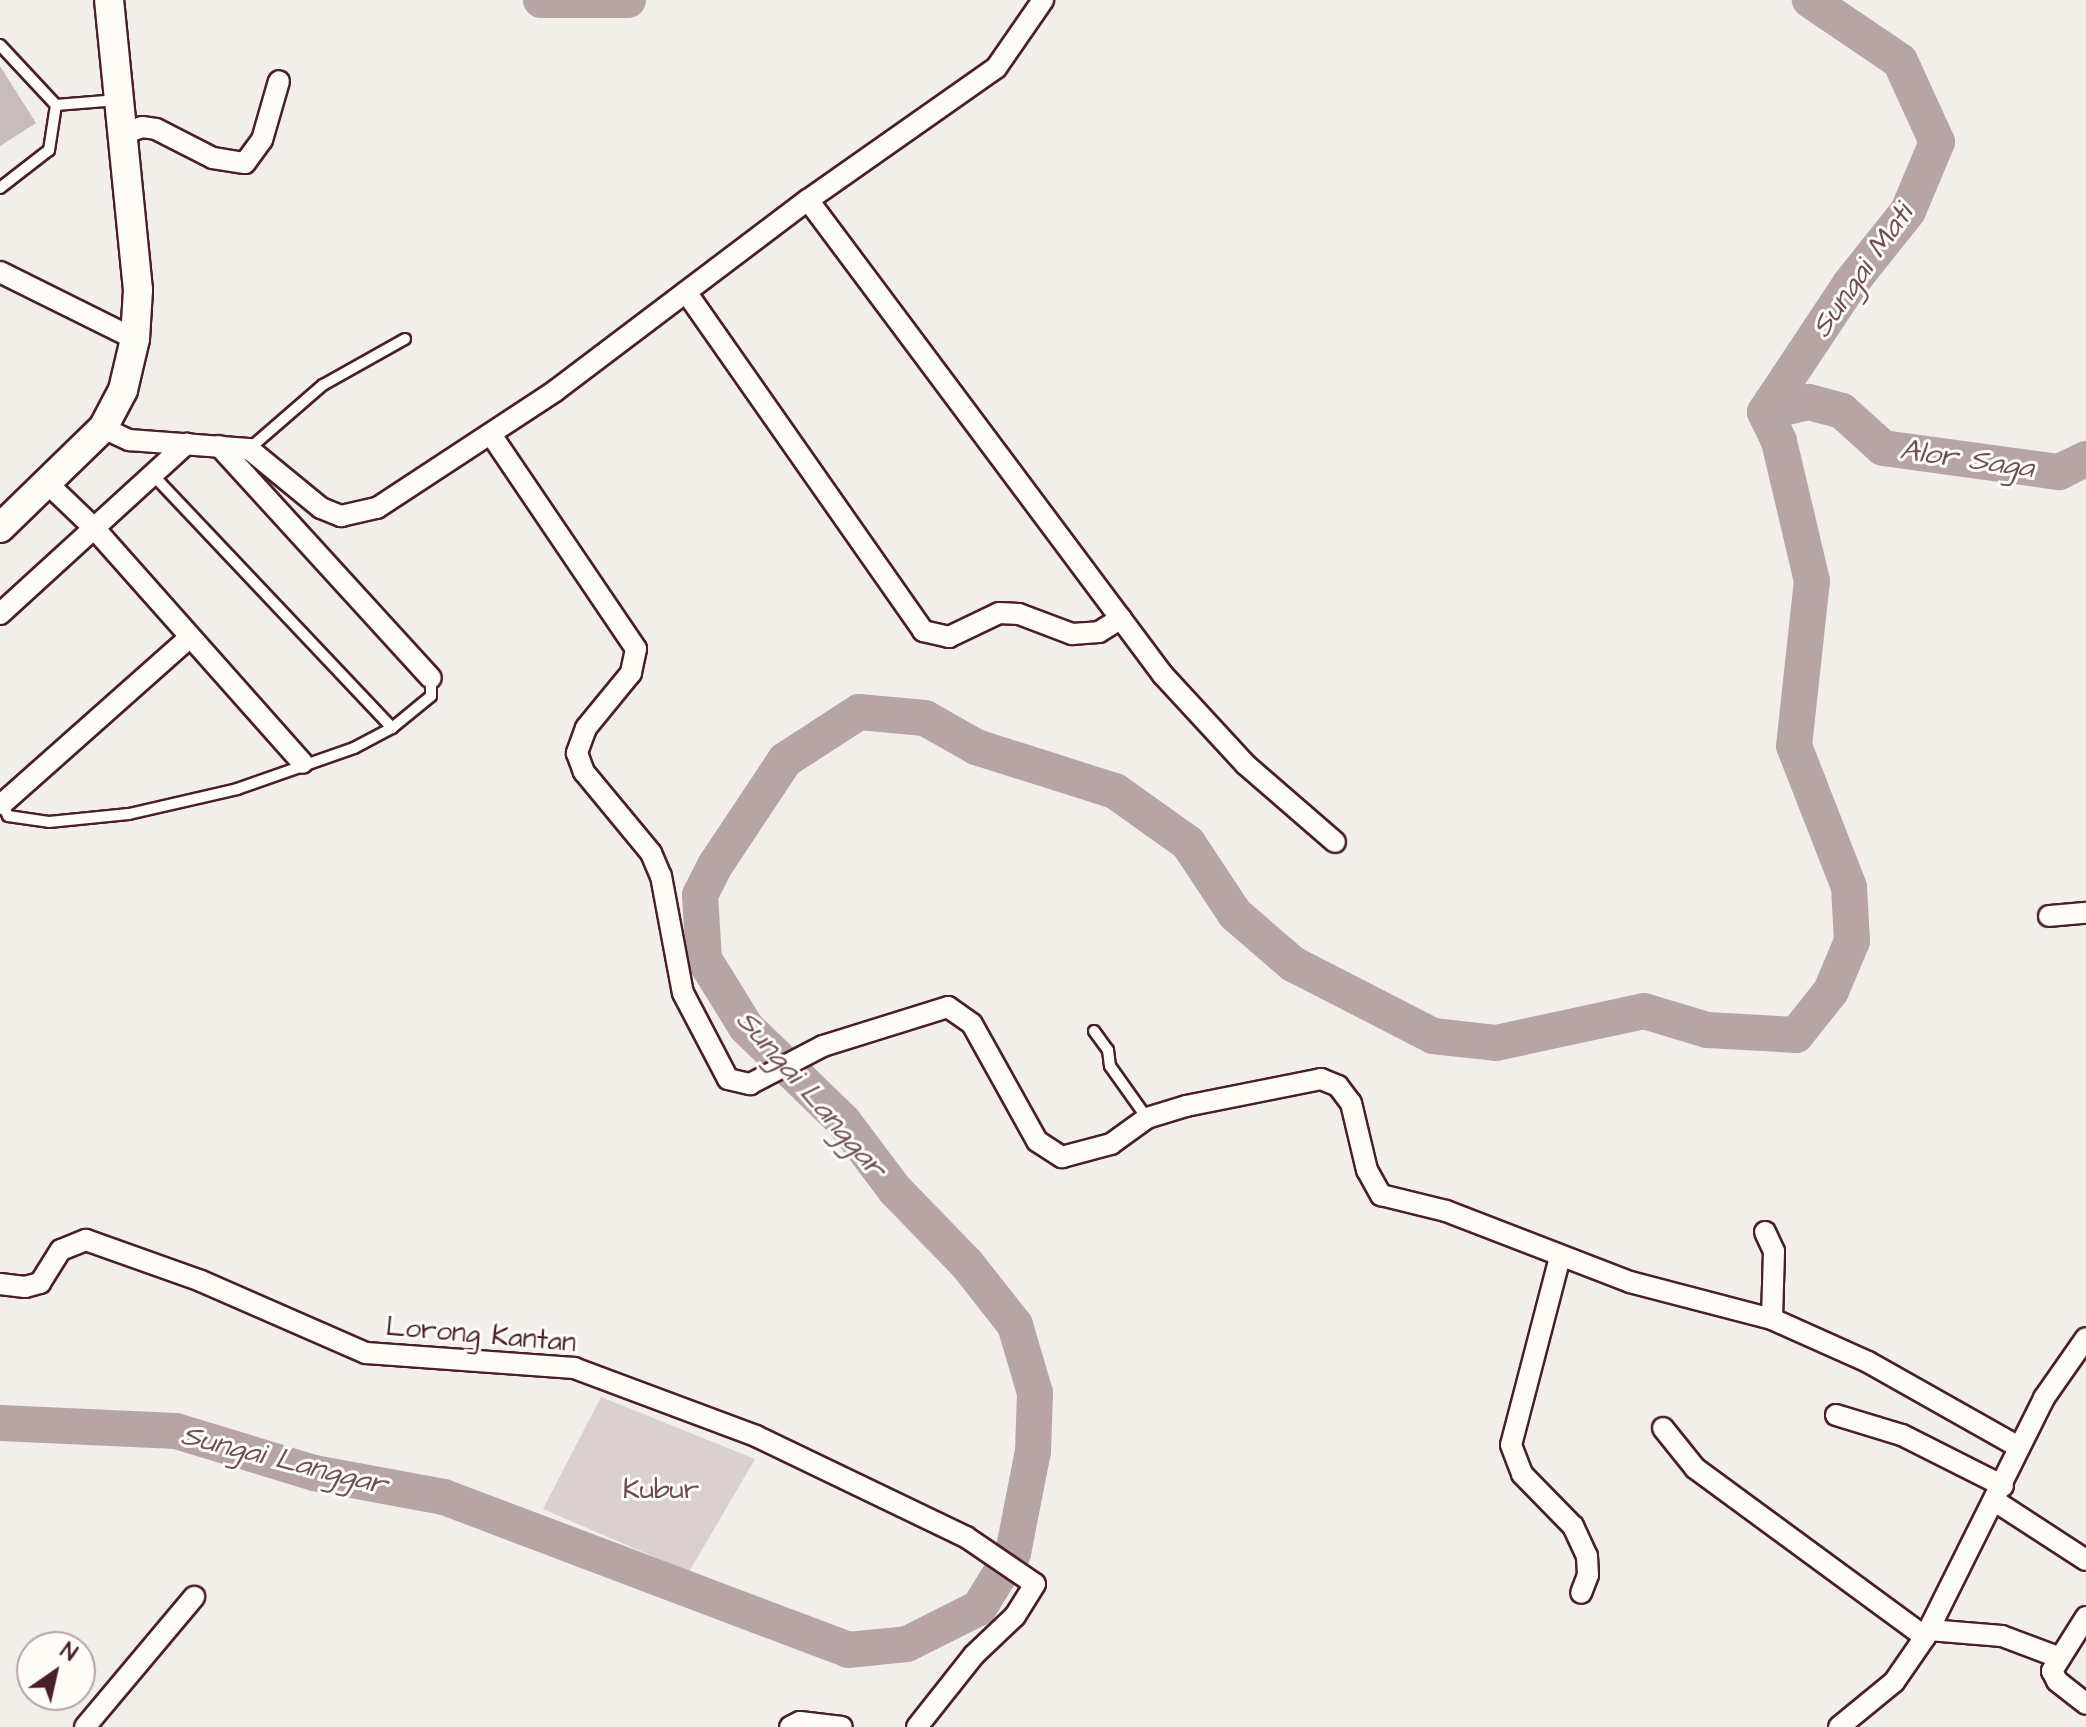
<!DOCTYPE html>
<html>
<head>
<meta charset="utf-8">
<style>
  body { margin:0 }
  #map { position:relative; width:2086px; height:1727px; overflow:hidden; background:#f2efeb; font-family:"Architects Daughter",sans-serif }
  div>[style] { position:absolute }
  [style*='--x'] { left:calc(var(--x)*1px); top:calc(var(--y)*1px); width:calc(var(--w)*1px); rotate:calc(var(--a)*1deg) }
  .green>* { inset:0; background:#d9d0cf }
  .river>* { height:36px; margin:-18px; padding:0 18px; transform-origin:18px; border-radius:18px; background:#b7a5a6 }
  .building>* { inset:0; background:#c8bbbb }
  .roads { filter:drop-shadow(2px 0 #4a1f2b) drop-shadow(-2px 0 #4a1f2b) drop-shadow(0 2px #4a1f2b) drop-shadow(0 -2px #4a1f2b) }
  .service>* { height:10px; margin:-5px; padding:0 5px; transform-origin:5px; border-radius:5px; background:#fdfcf7 }
  .minor>* { height:20px; margin:-10px; padding:0 10px; transform-origin:10px; border-radius:10px; background:#fdfcf7 }
  .secondary>* { height:28px; margin:-14px; padding:0 14px; transform-origin:14px; border-radius:14px; background:#fdfcf7 }
  span { translate:-50% -50%; white-space:nowrap; text-align:center; line-height:1.15; -webkit-text-stroke:6px #fdfcf7; paint-order:stroke }
  .street-label { font-size:28px; color:#4a1f2b }
  .park-label { font-size:28px; color:#6e4b54 }
  .water-label { font-size:30px; color:#704e56; font-style:italic }
  .north { position:absolute; left:16px; top:1631px; width:80px; height:80px; box-sizing:border-box; background:#fdfcf7; border:2px solid #b5a4a5; border-radius:50%; rotate:34deg; font-size:22px; font-weight:700; line-height:32px; text-align:center; color:#4a1f2b }
  .north::after { content:''; display:block; margin:auto; width:28px; height:36px; background:#4a1f2b; clip-path:polygon(50% 0,100% 100%,50% 72%,0 100%) }
</style>
</head>
<body>
<div id="map">
  <div class="green">
    <i style="clip-path:polygon(601px 1397px,755px 1459px,689px 1572px,543px 1509px)"></i>
  </div>
  <div class="river">
    <i style="--x:541;--y:0;--w:87;--a:0"></i>
    <i style="--x:1765;--y:412;--w:45;--a:-12.8"></i>
    <i style="--x:1809;--y:402;--w:34;--a:15"></i>
    <i style="--x:1842;--y:411;--w:55;--a:42.1"></i>
    <i style="--x:1883;--y:448;--w:178;--a:7.8"></i>
    <i style="--x:2059;--y:472;--w:30;--a:-26"></i>
    <i style="--x:0;--y:1423;--w:176;--a:2.6"></i>
    <i style="--x:176;--y:1431;--w:144;--a:16.9"></i>
    <i style="--x:314;--y:1473;--w:132;--a:10.5"></i>
    <i style="--x:444;--y:1497;--w:432;--a:20.7"></i>
    <i style="--x:848;--y:1650;--w:59;--a:-5.8"></i>
    <i style="--x:907;--y:1644;--w:80;--a:-26.6"></i>
    <i style="--x:979;--y:1608;--w:65;--a:-58.3"></i>
    <i style="--x:1013;--y:1553;--w:104;--a:-78.9"></i>
    <i style="--x:1033;--y:1451;--w:58;--a:-88"></i>
    <i style="--x:1035;--y:1393;--w:71;--a:-106.4"></i>
    <i style="--x:1015;--y:1325;--w:78;--a:-128.2"></i>
    <i style="--x:967;--y:1264;--w:103;--a:-134.2"></i>
    <i style="--x:895;--y:1190;--w:85;--a:-126.9"></i>
    <i style="--x:844;--y:1122;--w:136;--a:-135.9"></i>
    <i style="--x:746;--y:1027;--w:80;--a:-121.7"></i>
    <i style="--x:704;--y:959;--w:64;--a:-93.6"></i>
    <i style="--x:700;--y:895;--w:35;--a:-63"></i>
    <i style="--x:716;--y:864;--w:125;--a:-56.4"></i>
    <i style="--x:785;--y:760;--w:88;--a:-33"></i>
    <i style="--x:859;--y:712;--w:66;--a:5.2"></i>
    <i style="--x:925;--y:718;--w:59;--a:29.6"></i>
    <i style="--x:976;--y:747;--w:146;--a:17.6"></i>
    <i style="--x:1115;--y:791;--w:90;--a:35.5"></i>
    <i style="--x:1188;--y:843;--w:85;--a:56.5"></i>
    <i style="--x:1235;--y:914;--w:77;--a:40.8"></i>
    <i style="--x:1293;--y:964;--w:157;--a:27.2"></i>
    <i style="--x:1433;--y:1036;--w:63;--a:6.3"></i>
    <i style="--x:1496;--y:1043;--w:151;--a:-12.2"></i>
    <i style="--x:1644;--y:1011;--w:66;--a:16.8"></i>
    <i style="--x:1707;--y:1030;--w:89;--a:3.2"></i>
    <i style="--x:1796;--y:1035;--w:56;--a:-51.5"></i>
    <i style="--x:1831;--y:991;--w:54;--a:-67.2"></i>
    <i style="--x:1852;--y:941;--w:54;--a:-93.2"></i>
    <i style="--x:1849;--y:887;--w:151;--a:-111.3"></i>
    <i style="--x:1794;--y:746;--w:166;--a:-83.8"></i>
    <i style="--x:1812;--y:581;--w:144;--a:-103.3"></i>
    <i style="--x:1779;--y:441;--w:32;--a:-116"></i>
    <i style="--x:1765;--y:412;--w:154;--a:-56.4"></i>
    <i style="--x:1850;--y:284;--w:93;--a:-51.5"></i>
    <i style="--x:1908;--y:211;--w:75;--a:-67.2"></i>
    <i style="--x:1937;--y:142;--w:89;--a:-114.6"></i>
    <i style="--x:1900;--y:61;--w:109;--a:-145.9"></i>
  </div>
  <div class="building">
    <i style="clip-path:polygon(0 66px,36px 123px,0 146px)"></i>
  </div>
  <div class="roads">
    <div class="service">
      <i style="--x:0;--y:45;--w:82;--a:47"></i>
      <i style="--x:56;--y:105;--w:46;--a:98.8"></i>
      <i style="--x:49;--y:150;--w:62;--a:142.2"></i>
      <i style="--x:56;--y:105;--w:62;--a:-4.6"></i>
      <i style="--x:249;--y:449;--w:98;--a:-40.9"></i>
      <i style="--x:323;--y:385;--w:94;--a:-29.3"></i>
      <i style="--x:153;--y:475;--w:348;--a:46.6"></i>
      <i style="--x:2;--y:804;--w:13;--a:63"></i>
      <i style="--x:8;--y:816;--w:41;--a:8.3"></i>
      <i style="--x:49;--y:822;--w:80;--a:-5.7"></i>
      <i style="--x:129;--y:814;--w:111;--a:-13"></i>
      <i style="--x:237;--y:789;--w:124;--a:-19.3"></i>
      <i style="--x:354;--y:748;--w:43;--a:-27.8"></i>
      <i style="--x:392;--y:728;--w:50;--a:-39.4"></i>
      <i style="--x:431;--y:696;--w:18;--a:-90"></i>
      <i style="--x:1094;--y:1031;--w:24;--a:54"></i>
      <i style="--x:1108;--y:1050;--w:16;--a:83"></i>
      <i style="--x:1110;--y:1066;--w:64;--a:54.6"></i>
    </div>
    <div class="minor">
      <i style="--x:123;--y:134;--w:20;--a:-20"></i>
      <i style="--x:142;--y:127;--w:14;--a:8"></i>
      <i style="--x:156;--y:129;--w:64;--a:27"></i>
      <i style="--x:213;--y:158;--w:32;--a:9"></i>
      <i style="--x:245;--y:163;--w:29;--a:-54"></i>
      <i style="--x:262;--y:140;--w:61;--a:-73.9"></i>
      <i style="--x:808;--y:200;--w:593;--a:53.23"></i>
      <i style="--x:1163;--y:675;--w:121;--a:47.3"></i>
      <i style="--x:1245;--y:764;--w:119;--a:40.9"></i>
      <i style="--x:0;--y:272;--w:151;--a:26.4"></i>
      <i style="--x:686;--y:292;--w:414;--a:55"></i>
      <i style="--x:923;--y:631;--w:27;--a:13"></i>
      <i style="--x:949;--y:637;--w:55;--a:-25.6"></i>
      <i style="--x:999;--y:613;--w:20;--a:3"></i>
      <i style="--x:1019;--y:614;--w:57;--a:20.7"></i>
      <i style="--x:1072;--y:634;--w:27;--a:-4"></i>
      <i style="--x:1099;--y:632;--w:26;--a:-32"></i>
      <i style="--x:103;--y:428;--w:29;--a:25"></i>
      <i style="--x:129;--y:440;--w:120;--a:4.3"></i>
      <i style="--x:249;--y:449;--w:93;--a:39.3"></i>
      <i style="--x:321;--y:508;--w:22;--a:22"></i>
      <i style="--x:341;--y:516;--w:37;--a:-13"></i>
      <i style="--x:377;--y:508;--w:213;--a:-33.3"></i>
      <i style="--x:555;--y:391;--w:317;--a:-37.1"></i>
      <i style="--x:808;--y:200;--w:230;--a:-35.1"></i>
      <i style="--x:996;--y:68;--w:83;--a:-55.3"></i>
      <i style="--x:492;--y:436;--w:257;--a:55.9"></i>
      <i style="--x:636;--y:649;--w:25;--a:102"></i>
      <i style="--x:631;--y:673;--w:71;--a:129.3"></i>
      <i style="--x:586;--y:728;--w:27;--a:110"></i>
      <i style="--x:577;--y:753;--w:20;--a:70"></i>
      <i style="--x:584;--y:772;--w:105;--a:50.4"></i>
      <i style="--x:651;--y:853;--w:25;--a:67"></i>
      <i style="--x:661;--y:876;--w:119;--a:79.4"></i>
      <i style="--x:683;--y:993;--w:97;--a:62.4"></i>
      <i style="--x:728;--y:1079;--w:23;--a:13"></i>
      <i style="--x:750;--y:1084;--w:82;--a:-27.5"></i>
      <i style="--x:823;--y:1046;--w:131;--a:-17.3"></i>
      <i style="--x:948;--y:1007;--w:29;--a:35"></i>
      <i style="--x:972;--y:1024;--w:134;--a:60.9"></i>
      <i style="--x:1037;--y:1141;--w:30;--a:33"></i>
      <i style="--x:1062;--y:1157;--w:51;--a:-14.9"></i>
      <i style="--x:1111;--y:1144;--w:44;--a:-35.8"></i>
      <i style="--x:1147;--y:1118;--w:41;--a:-17.1"></i>
      <i style="--x:1186;--y:1106;--w:138;--a:-11.3"></i>
      <i style="--x:1321;--y:1079;--w:18;--a:22"></i>
      <i style="--x:1338;--y:1086;--w:21;--a:53"></i>
      <i style="--x:1351;--y:1103;--w:69;--a:76.6"></i>
      <i style="--x:1367;--y:1170;--w:29;--a:61"></i>
      <i style="--x:1381;--y:1195;--w:67;--a:13.8"></i>
      <i style="--x:1446;--y:1211;--w:197;--a:21.1"></i>
      <i style="--x:1630;--y:1282;--w:147;--a:14.6"></i>
      <i style="--x:1772;--y:1319;--w:105;--a:24.1"></i>
      <i style="--x:1868;--y:1362;--w:173;--a:29.4"></i>
      <i style="--x:219;--y:446;--w:314;--a:47.6"></i>
      <i style="--x:48;--y:484;--w:64;--a:43.7"></i>
      <i style="--x:94;--y:528;--w:314;--a:48.4"></i>
      <i style="--x:0;--y:614;--w:253;--a:-42.4"></i>
      <i style="--x:2;--y:804;--w:251;--a:-41.6"></i>
      <i style="--x:2049;--y:916;--w:37;--a:-5"></i>
      <i style="--x:1765;--y:1232;--w:21;--a:65"></i>
      <i style="--x:1774;--y:1251;--w:68;--a:91.7"></i>
      <i style="--x:1560;--y:1257;--w:194;--a:104.6"></i>
      <i style="--x:1511;--y:1445;--w:31;--a:69"></i>
      <i style="--x:1522;--y:1474;--w:73;--a:45.6"></i>
      <i style="--x:1573;--y:1526;--w:33;--a:65"></i>
      <i style="--x:1587;--y:1556;--w:19;--a:87"></i>
      <i style="--x:1588;--y:1575;--w:19;--a:111"></i>
      <i style="--x:0;--y:1284;--w:25;--a:7"></i>
      <i style="--x:25;--y:1287;--w:16;--a:-15"></i>
      <i style="--x:40;--y:1283;--w:39;--a:-58"></i>
      <i style="--x:61;--y:1250;--w:27;--a:-22"></i>
      <i style="--x:86;--y:1240;--w:122;--a:19.6"></i>
      <i style="--x:201;--y:1281;--w:180;--a:23.6"></i>
      <i style="--x:366;--y:1353;--w:209;--a:4.1"></i>
      <i style="--x:574;--y:1368;--w:194;--a:20.5"></i>
      <i style="--x:756;--y:1436;--w:233;--a:25.7"></i>
      <i style="--x:966;--y:1537;--w:83;--a:34.3"></i>
      <i style="--x:1035;--y:1584;--w:38;--a:122"></i>
      <i style="--x:1015;--y:1616;--w:57;--a:136.4"></i>
      <i style="--x:974;--y:1655;--w:92;--a:128.4"></i>
      <i style="--x:1836;--y:1415;--w:69;--a:16.9"></i>
      <i style="--x:1902;--y:1435;--w:113;--a:26.8"></i>
      <i style="--x:1663;--y:1428;--w:51;--a:51.3"></i>
      <i style="--x:1695;--y:1468;--w:285;--a:36.3"></i>
      <i style="--x:1995;--y:1501;--w:108;--a:33"></i>
      <i style="--x:2086;--y:1617;--w:64;--a:122.2"></i>
      <i style="--x:2052;--y:1671;--w:11;--a:63"></i>
      <i style="--x:2057;--y:1681;--w:37;--a:38"></i>
      <i style="--x:1929;--y:1630;--w:73;--a:4.7"></i>
      <i style="--x:2002;--y:1636;--w:60;--a:20.6"></i>
      <i style="--x:85;--y:1727;--w:170;--a:-50"></i>
      <i style="--x:790;--y:1727;--w:11;--a:-27"></i>
      <i style="--x:800;--y:1722;--w:42;--a:6.8"></i>
      <i style="--x:1839;--y:1727;--w:71;--a:-39.3"></i>
      <i style="--x:1894;--y:1682;--w:55;--a:-55.4"></i>
      <i style="--x:1925;--y:1637;--w:267;--a:-63.5"></i>
      <i style="--x:2044;--y:1398;--w:73;--a:-55"></i>
    </div>
    <div class="secondary">
      <i style="--x:0;--y:528;--w:144;--a:-44.2"></i>
      <i style="--x:103;--y:428;--w:43;--a:-62.2"></i>
      <i style="--x:123;--y:390;--w:52;--a:-76.8"></i>
      <i style="--x:135;--y:339;--w:49;--a:-86.5"></i>
      <i style="--x:138;--y:290;--w:291;--a:-95.7"></i>
    </div>
  </div>
  <div class="street-label">
    <span style="left:481px;top:1335px;rotate:5deg">Lorong Kantan</span>
  </div>
  <div class="park-label">
    <span style="left:661px;top:1490px">Kubur</span>
  </div>
  <div class="water-label">
    <span style="left:1862px;top:271px;rotate:-55deg">Sungai Mati</span>
    <span style="left:1967px;top:459px;rotate:8deg">Alor Saga</span>
    <span style="left:811px;top:1094px;rotate:49deg">Sungai Langgar</span>
    <span style="left:284px;top:1460px;rotate:14deg">Sungai Langgar</span>
  </div>
  <div class="north">N</div>
</div>
</body>
</html>
